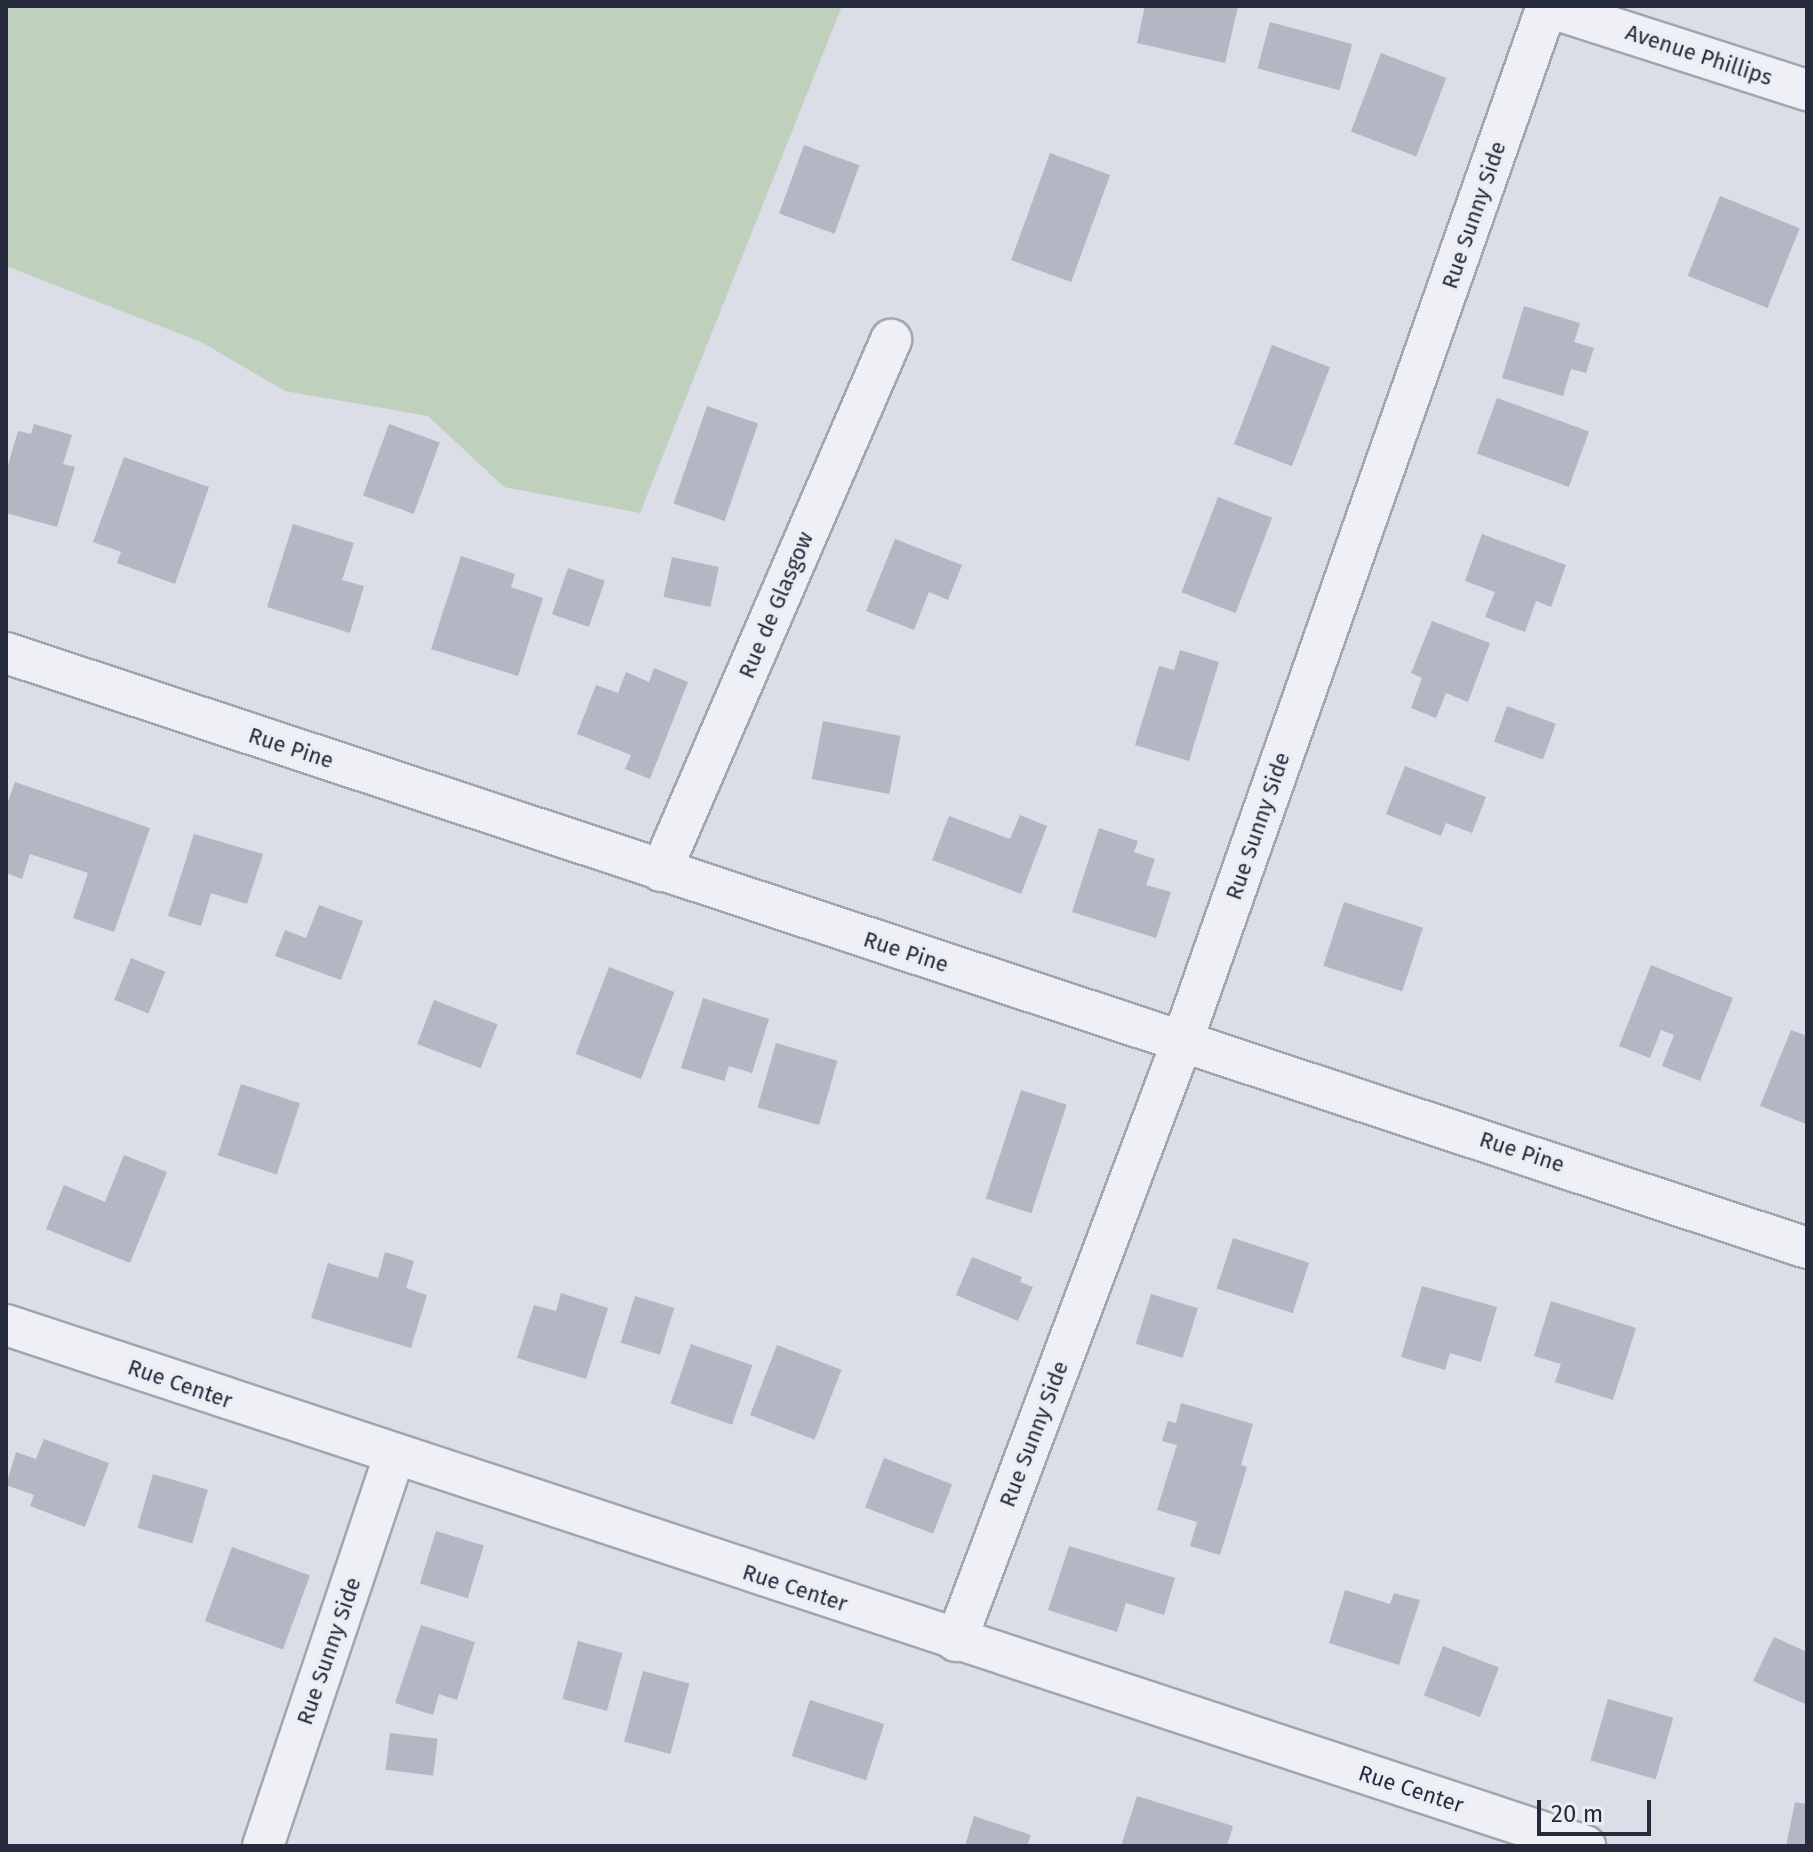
<!DOCTYPE html>
<html>
<head>
<meta charset="utf-8">
<style>
  body { margin:0 }
  #map { position:relative; width:1813px; height:1852px; overflow:hidden; background:#dbdee6; font-family:"Fira Sans",sans-serif }
  div>[style] { position:absolute }
  [style*='--x'] { left:calc(var(--x)*1px); top:calc(var(--y)*1px); width:calc(var(--w)*1px); rotate:calc(var(--a)*1deg) }
  .green>* { inset:0; background:#bfd1bc }
  .building>* { inset:0; background:#b2b7c3; transform-origin:0 0 }
  .roads { filter:drop-shadow(2px 0 #a1a5b0) drop-shadow(-2px 0 #a1a5b0) drop-shadow(0 2px #a1a5b0) drop-shadow(0 -2px #a1a5b0) }
  .minor>* { height:40px; margin:-20px; padding:0 20px; transform-origin:20px; border-radius:20px; background:#eef0f5 }
  span { translate:-50% -50%; white-space:nowrap; text-align:center; line-height:1.15; -webkit-text-stroke:6px #eaedf4; paint-order:stroke }
  .street-label { font-size:22px; color:#252b3d }
  .frame { position:absolute; inset:0; border:8px solid #252b3d; pointer-events:none }
  .scale { position:absolute; left:1537px; top:1800px; width:114px; height:36px; box-sizing:border-box; border:4px solid #252b3d; border-top:0; padding-left:10px; font-size:24px; line-height:28px; white-space:nowrap; color:#252b3d; -webkit-text-stroke:6px #eaedf4; paint-order:stroke }
</style>
</head>
<body>
<div id="map">
  <div class="green">
    <i style="clip-path:polygon(6px 6px,842px 6px,640px 513px,504px 487px,428px 416px,285px 391px,201px 342px,6px 266px)"></i>
  </div>
  <div class="building">
    <i style="clip-path:polygon(1145px 6px,1238px 6px,1225px 63px,1137px 43px)"></i>
    <i style="left:1270px;top:22px;width:85px;height:48px;rotate:15deg"></i>
    <i style="left:1381px;top:53px;width:70px;height:84px;rotate:21deg"></i>
    <i style="left:804px;top:145px;width:59px;height:73px;rotate:20deg"></i>
    <i style="left:1050px;top:153px;width:64px;height:114px;rotate:20deg"></i>
    <i style="left:1720px;top:196px;width:86px;height:86px;rotate:22deg"></i>
    <i style="clip-path:polygon(1524px 306px,1580px 323px,1574px 342px,1594px 348px,1586px 373px,1571px 369px,1563px 396px,1502px 378px)"></i>
    <i style="left:1272px;top:345px;width:62px;height:106px;rotate:21deg"></i>
    <i style="left:1497px;top:398px;width:98px;height:59px;rotate:20deg"></i>
    <i style="left:707px;top:406px;width:54px;height:103px;rotate:19deg"></i>
    <i style="clip-path:polygon(34px 424px,72px 435px,63px 464px,75px 467px,57px 527px,6px 513px,6px 472px,18px 431px,31px 434px)"></i>
    <i style="left:389px;top:424px;width:54px;height:76px;rotate:20deg"></i>
    <i style="clip-path:polygon(124px 457px,209px 487px,175px 584px,117px 563px,121px 552px,93px 542px)"></i>
    <i style="left:1218px;top:497px;width:58px;height:102px;rotate:21deg"></i>
    <i style="clip-path:polygon(293px 524px,354px 543px,342px 580px,364px 586px,350px 633px,267px 607px)"></i>
    <i style="clip-path:polygon(1482px 534px,1566px 565px,1551px 607px,1536px 601px,1525px 632px,1485px 617px,1495px 592px,1465px 581px)"></i>
    <i style="clip-path:polygon(895px 539px,962px 565px,948px 600px,929px 592px,914px 630px,866px 611px)"></i>
    <i style="clip-path:polygon(461px 556px,515px 574px,511px 587px,543px 598px,518px 676px,431px 649px)"></i>
    <i style="left:672px;top:557px;width:48px;height:41px;rotate:12deg"></i>
    <i style="left:568px;top:568px;width:39px;height:49px;rotate:19deg"></i>
    <i style="clip-path:polygon(1432px 621px,1490px 643px,1468px 702px,1446px 693px,1436px 718px,1411px 708px,1422px 678px,1411px 673px)"></i>
    <i style="clip-path:polygon(1180px 650px,1219px 662px,1189px 761px,1135px 745px,1159px 666px,1174px 670px)"></i>
    <i style="clip-path:polygon(654px 668px,688px 682px,650px 779px,625px 769px,631px 755px,577px 734px,596px 685px,618px 693px,626px 672px,649px 682px)"></i>
    <i style="left:1507px;top:706px;width:52px;height:38px;rotate:20deg"></i>
    <i style="left:823px;top:721px;width:79px;height:59px;rotate:11deg"></i>
    <i style="clip-path:polygon(1405px 766px,1486px 797px,1472px 833px,1446px 823px,1441px 836px,1386px 814px)"></i>
    <i style="clip-path:polygon(15px 782px,150px 828px,114px 932px,73px 918px,88px 873px,30px 854px,22px 879px,6px 873px,6px 807px)"></i>
    <i style="clip-path:polygon(1020px 815px,1047px 826px,1021px 894px,932px 860px,949px 816px,1010px 839px)"></i>
    <i style="clip-path:polygon(1099px 828px,1138px 841px,1134px 852px,1155px 859px,1146px 885px,1171px 892px,1156px 938px,1072px 912px)"></i>
    <i style="clip-path:polygon(194px 834px,263px 854px,247px 904px,211px 893px,201px 926px,168px 916px)"></i>
    <i style="left:1344px;top:902px;width:83px;height:67px;rotate:18deg"></i>
    <i style="clip-path:polygon(319px 905px,363px 921px,341px 980px,275px 956px,285px 930px,306px 938px)"></i>
    <i style="left:131px;top:958px;width:37px;height:45px;rotate:22deg"></i>
    <i style="clip-path:polygon(1651px 965px,1733px 998px,1700px 1081px,1662px 1066px,1674px 1035px,1661px 1030px,1650px 1058px,1619px 1046px)"></i>
    <i style="left:609px;top:967px;width:70px;height:93px;rotate:21deg"></i>
    <i style="clip-path:polygon(703px 998px,769px 1019px,752px 1073px,729px 1066px,724px 1081px,681px 1068px)"></i>
    <i style="left:434px;top:1000px;width:68px;height:47px;rotate:21deg"></i>
    <i style="clip-path:polygon(1791px 1030px,1807px 1036px,1806px 1124px,1760px 1106px)"></i>
    <i style="left:776px;top:1043px;width:64px;height:67px;rotate:16deg"></i>
    <i style="left:241px;top:1084px;width:62px;height:75px;rotate:18deg"></i>
    <i style="left:1021px;top:1090px;width:48px;height:114px;rotate:18deg"></i>
    <i style="clip-path:polygon(124px 1155px,167px 1172px,130px 1263px,46px 1229px,64px 1185px,105px 1202px)"></i>
    <i style="left:1233px;top:1238px;width:80px;height:53px;rotate:18deg"></i>
    <i style="clip-path:polygon(385px 1252px,414px 1261px,406px 1288px,427px 1295px,411px 1348px,311px 1318px,328px 1263px,378px 1278px)"></i>
    <i style="clip-path:polygon(972px 1257px,1022px 1277px,1020px 1282px,1033px 1287px,1018px 1321px,956px 1295px)"></i>
    <i style="clip-path:polygon(1422px 1286px,1497px 1307px,1481px 1362px,1450px 1353px,1445px 1370px,1401px 1357px)"></i>
    <i style="clip-path:polygon(561px 1293px,608px 1308px,586px 1379px,517px 1358px,534px 1305px,556px 1311px)"></i>
    <i style="left:1151px;top:1294px;width:49px;height:52px;rotate:17deg"></i>
    <i style="left:635px;top:1296px;width:41px;height:49px;rotate:17deg"></i>
    <i style="clip-path:polygon(1551px 1301px,1636px 1328px,1613px 1400px,1555px 1382px,1561px 1364px,1534px 1356px)"></i>
    <i style="left:691px;top:1344px;width:65px;height:63px;rotate:19deg"></i>
    <i style="left:777px;top:1345px;width:69px;height:75px;rotate:21deg"></i>
    <i style="clip-path:polygon(1181px 1403px,1253px 1424px,1241px 1465px,1247px 1467px,1220px 1555px,1190px 1546px,1197px 1522px,1157px 1510px,1177px 1445px,1162px 1441px,1168px 1421px,1176px 1423px)"></i>
    <i style="clip-path:polygon(44px 1439px,109px 1463px,85px 1527px,30px 1506px,34px 1495px,6px 1485px,16px 1452px,36px 1459px)"></i>
    <i style="left:884px;top:1458px;width:73px;height:53px;rotate:21deg"></i>
    <i style="left:153px;top:1474px;width:57px;height:56px;rotate:16deg"></i>
    <i style="left:436px;top:1531px;width:50px;height:55px;rotate:17deg"></i>
    <i style="clip-path:polygon(1069px 1546px,1175px 1578px,1164px 1615px,1126px 1603px,1117px 1632px,1048px 1610px)"></i>
    <i style="left:232px;top:1547px;width:83px;height:79px;rotate:20deg"></i>
    <i style="clip-path:polygon(1345px 1590px,1390px 1604px,1394px 1593px,1420px 1600px,1399px 1665px,1329px 1643px)"></i>
    <i style="clip-path:polygon(421px 1625px,475px 1642px,457px 1700px,439px 1694px,433px 1715px,395px 1703px)"></i>
    <i style="clip-path:polygon(1774px 1637px,1807px 1652px,1805px 1704px,1753px 1681px)"></i>
    <i style="left:578px;top:1641px;width:46px;height:60px;rotate:15deg"></i>
    <i style="left:1443px;top:1646px;width:60px;height:53px;rotate:21deg"></i>
    <i style="left:643px;top:1671px;width:48px;height:73px;rotate:15deg"></i>
    <i style="left:1608px;top:1699px;width:68px;height:64px;rotate:16deg"></i>
    <i style="left:810px;top:1700px;width:78px;height:59px;rotate:18deg"></i>
    <i style="left:390px;top:1733px;width:48px;height:37px;rotate:7deg"></i>
    <i style="clip-path:polygon(1137px 1796px,1233px 1826px,1227px 1846px,1121px 1846px)"></i>
    <i style="clip-path:polygon(1795px 1802px,1807px 1804px,1807px 1846px,1786px 1846px)"></i>
    <i style="clip-path:polygon(974px 1816px,1031px 1835px,1027px 1846px,965px 1846px)"></i>
  </div>
  <div class="roads">
    <div class="minor">
      <i style="--x:1545;--y:6;--w:275;--a:17.8"></i>
      <i style="--x:6;--y:653;--w:1897;--a:18.28"></i>
      <i style="--x:661;--y:871;--w:579;--a:-66.58"></i>
      <i style="--x:6;--y:1325;--w:1663;--a:18.26"></i>
      <i style="--x:956;--y:1641;--w:640;--a:-69.33"></i>
      <i style="--x:1182;--y:1042;--w:1098;--a:-70.59"></i>
      <i style="--x:263;--y:1846;--w:411;--a:-71.4"></i>
    </div>
  </div>
  <div class="street-label">
    <span style="left:1699px;top:55px;rotate:18deg">Avenue Phillips</span>
    <span style="left:1474px;top:215px;rotate:-71deg">Rue Sunny Side</span>
    <span style="left:776px;top:605px;rotate:-67deg">Rue de Glasgow</span>
    <span style="left:291px;top:748px;rotate:18deg">Rue Pine</span>
    <span style="left:1258px;top:826px;rotate:-71deg">Rue Sunny Side</span>
    <span style="left:906px;top:952px;rotate:18deg">Rue Pine</span>
    <span style="left:1522px;top:1152px;rotate:18deg">Rue Pine</span>
    <span style="left:180px;top:1384px;rotate:19deg">Rue Center</span>
    <span style="left:1034px;top:1434px;rotate:-69deg">Rue Sunny Side</span>
    <span style="left:795px;top:1588px;rotate:18deg">Rue Center</span>
    <span style="left:329px;top:1651px;rotate:-71deg">Rue Sunny Side</span>
    <span style="left:1411px;top:1789px;rotate:18deg">Rue Center</span>
  </div>
  <div class="frame"></div>
  <div class="scale">20 m</div>
</div>
</body>
</html>
